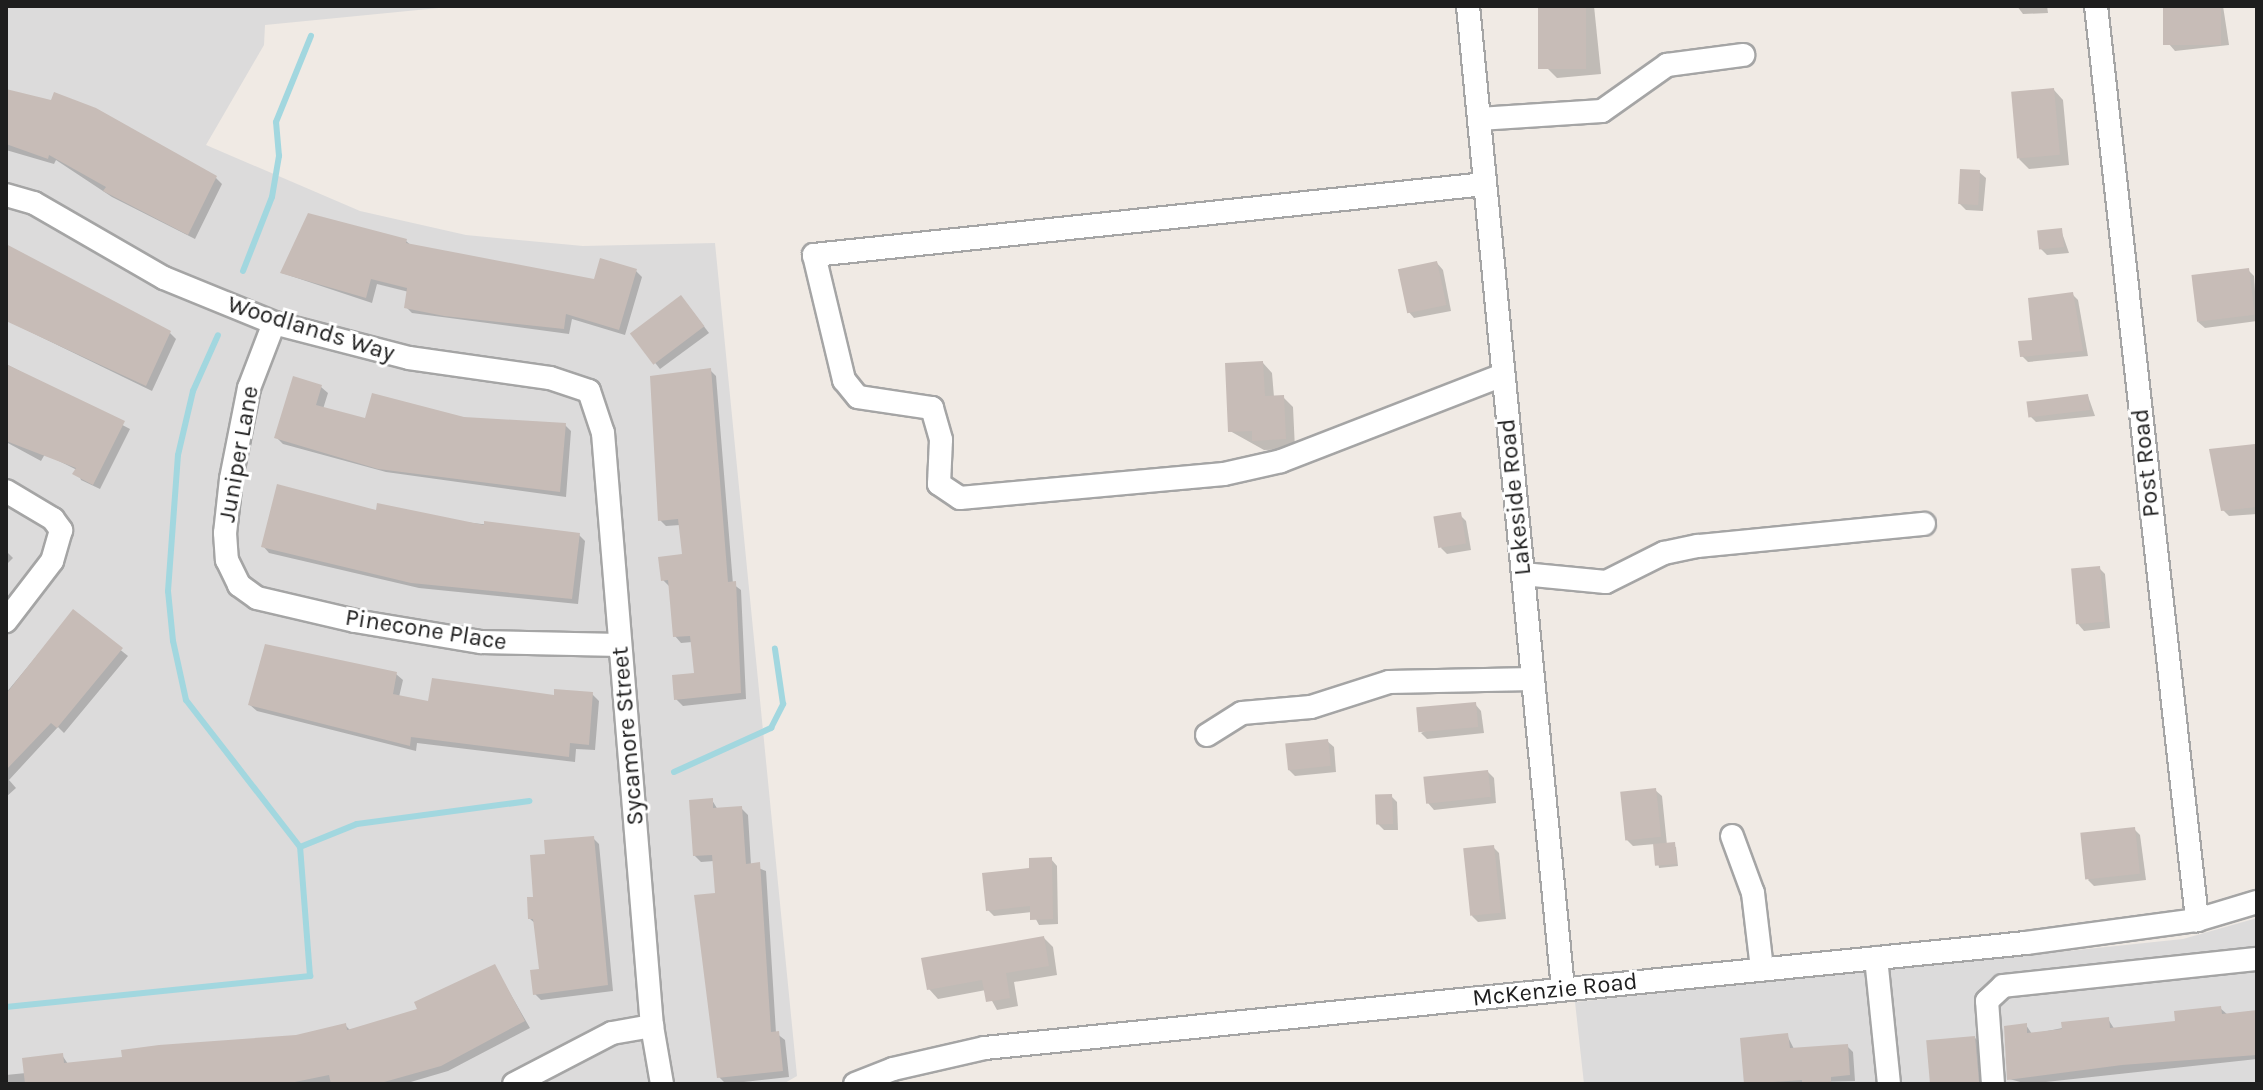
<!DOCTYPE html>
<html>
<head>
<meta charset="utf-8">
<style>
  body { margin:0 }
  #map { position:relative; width:2263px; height:1090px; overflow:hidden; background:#f0eae4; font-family:Karla,sans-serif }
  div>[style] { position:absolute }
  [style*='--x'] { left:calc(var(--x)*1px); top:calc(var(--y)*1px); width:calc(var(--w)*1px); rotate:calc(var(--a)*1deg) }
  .residential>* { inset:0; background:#dcdbdb }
  .shadow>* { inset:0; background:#0003 }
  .stream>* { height:6px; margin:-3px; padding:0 3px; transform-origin:3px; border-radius:3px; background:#a2d7df }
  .building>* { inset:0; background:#c7bcb7; transform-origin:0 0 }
  .roads { filter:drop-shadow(2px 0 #a5a5a5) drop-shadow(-2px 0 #a5a5a5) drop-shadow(0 2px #a5a5a5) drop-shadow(0 -2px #a5a5a5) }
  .minor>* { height:22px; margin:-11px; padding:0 11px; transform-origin:11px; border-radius:11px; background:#fff }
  span { translate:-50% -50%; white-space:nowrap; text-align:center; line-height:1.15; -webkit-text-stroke:6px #fff; paint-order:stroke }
  .street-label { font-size:24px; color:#1e1e1e }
  .frame { position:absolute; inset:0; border:8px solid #1e1e1e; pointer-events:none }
</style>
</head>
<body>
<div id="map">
  <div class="residential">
    <i style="clip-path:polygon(6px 6px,459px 6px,265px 25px,264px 45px,206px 145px,360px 211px,466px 235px,583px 246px,715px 243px,797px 1076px,783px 1084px,6px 1084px)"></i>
    <i style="clip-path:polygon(2257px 918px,2257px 1084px,1584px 1084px,1575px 1002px,2183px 939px)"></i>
  </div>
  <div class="shadow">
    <i style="clip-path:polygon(1540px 6px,1594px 6px,1601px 74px,1557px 78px,1547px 68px)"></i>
    <i style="clip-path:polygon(2047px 6px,2048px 13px,2023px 14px,2017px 6px)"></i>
    <i style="clip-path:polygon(2183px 6px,2223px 6px,2229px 45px,2175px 51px,2169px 44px)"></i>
    <i style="clip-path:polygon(6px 90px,216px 178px,222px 184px,195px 239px,112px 197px,56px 160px,54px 164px,6px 150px)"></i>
    <i style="clip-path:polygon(2054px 90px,2063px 100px,2069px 165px,2029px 169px,2019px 159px)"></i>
    <i style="clip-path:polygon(1979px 172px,1986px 178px,1983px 211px,1966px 210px,1960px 204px)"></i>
    <i style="clip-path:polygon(2061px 230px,2069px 253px,2047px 255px,2041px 249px)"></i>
    <i style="clip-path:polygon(406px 241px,412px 246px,595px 282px,636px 271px,642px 277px,625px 335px,572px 319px,569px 334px,412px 313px,406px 307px,409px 292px,377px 284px,372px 303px,282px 273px)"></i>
    <i style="clip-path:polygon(6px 245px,170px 333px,176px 339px,152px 391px,6px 320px)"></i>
    <i style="clip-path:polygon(1437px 263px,1443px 270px,1451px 311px,1414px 318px,1408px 311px)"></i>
    <i style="clip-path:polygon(2248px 270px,2254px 276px,2257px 321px,2205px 328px,2198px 322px)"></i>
    <i style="clip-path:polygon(2072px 294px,2078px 300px,2088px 356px,2028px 362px,2022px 356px)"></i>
    <i style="clip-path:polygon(687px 304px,709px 333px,660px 369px,632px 334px)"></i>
    <i style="clip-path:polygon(1263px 363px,1272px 373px,1274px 397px,1283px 397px,1293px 407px,1295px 449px,1264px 450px,1230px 431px)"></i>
    <i style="clip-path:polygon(6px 364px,130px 429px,100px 489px,81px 480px,77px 470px,45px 454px,41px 461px,6px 442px)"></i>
    <i style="clip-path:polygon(710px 370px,716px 376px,733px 584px,741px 590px,746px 699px,683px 706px,676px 699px,696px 675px,692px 642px,681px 643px,675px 636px,669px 586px,663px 580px,684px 556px,680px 525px,666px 526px,660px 520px)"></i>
    <i style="clip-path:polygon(321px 387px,328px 393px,323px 409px,367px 421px,565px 425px,571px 431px,566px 497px,386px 472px,283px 444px,276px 437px)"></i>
    <i style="clip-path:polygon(2088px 396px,2095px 416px,2036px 422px,2030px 416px)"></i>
    <i style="clip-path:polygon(2254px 447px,2257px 514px,2229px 516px,2223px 510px)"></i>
    <i style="clip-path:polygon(377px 512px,579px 535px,585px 541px,578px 604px,419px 588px,269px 553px,263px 546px)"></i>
    <i style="clip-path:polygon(1460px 515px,1466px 521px,1471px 550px,1447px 554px,1441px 548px)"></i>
    <i style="clip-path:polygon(6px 551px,13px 558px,6px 565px)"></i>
    <i style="clip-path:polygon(2099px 568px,2105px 574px,2110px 628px,2084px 631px,2078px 624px)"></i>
    <i style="clip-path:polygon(73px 612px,128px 656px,64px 733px,58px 727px,9px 780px,16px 788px,6px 797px,6px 693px)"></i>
    <i style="clip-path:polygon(396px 674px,403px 680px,399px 697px,430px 703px,592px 694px,599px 701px,595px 750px,576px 749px,575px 762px,417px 743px,416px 751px,257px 711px,250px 705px)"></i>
    <i style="clip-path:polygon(1475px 704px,1481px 711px,1484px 733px,1427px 739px,1421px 733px)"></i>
    <i style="clip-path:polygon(1327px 741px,1334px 747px,1336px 772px,1295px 776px,1289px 770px)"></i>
    <i style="clip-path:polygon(1488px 772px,1494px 778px,1496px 803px,1434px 810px,1428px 803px)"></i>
    <i style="clip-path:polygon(1655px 790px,1662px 796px,1667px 845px,1676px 847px,1678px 866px,1659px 868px,1655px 844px,1633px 846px,1627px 840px)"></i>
    <i style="clip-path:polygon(1391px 796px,1397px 802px,1398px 830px,1384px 830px,1378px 824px)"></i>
    <i style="clip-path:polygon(712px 800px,718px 810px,741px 808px,748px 815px,751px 865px,766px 871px,776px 1033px,785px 1040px,789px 1077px,726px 1084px,719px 1077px,697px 897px,717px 895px,714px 861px,701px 862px,694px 855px)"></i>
    <i style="clip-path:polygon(2134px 829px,2140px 835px,2146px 880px,2094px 886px,2088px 880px)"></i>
    <i style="clip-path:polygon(593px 838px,599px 844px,613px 991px,541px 1000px,535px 994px,541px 971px,536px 924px,530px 919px,535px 898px)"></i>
    <i style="clip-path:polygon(1493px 847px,1499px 853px,1506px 919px,1478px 922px,1472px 916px)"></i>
    <i style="clip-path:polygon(1051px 859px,1057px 866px,1058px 924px,1039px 925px,1032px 912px,994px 916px,988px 910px,1031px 870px)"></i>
    <i style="clip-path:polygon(1044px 938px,1053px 947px,1057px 975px,1014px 982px,1018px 1006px,997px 1010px,986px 990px,938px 999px,929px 989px)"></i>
    <i style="clip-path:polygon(495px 967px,530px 1028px,448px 1071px,404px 1084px,6px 1084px,6px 1075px,26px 1073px,62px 1055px,68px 1064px,296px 1037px,345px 1025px,351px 1031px,419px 1010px)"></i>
    <i style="clip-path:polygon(2220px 1008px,2228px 1015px,2257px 1012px,2257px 1059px,2028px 1084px,2009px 1079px,2026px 1025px,2032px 1034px,2108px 1019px,2115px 1030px,2178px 1023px)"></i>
    <i style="clip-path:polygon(1787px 1035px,1794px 1049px,1847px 1046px,1853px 1052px,1855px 1081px,1746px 1084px,1742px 1040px)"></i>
    <i style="clip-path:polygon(1975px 1038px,1981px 1044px,1984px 1084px,1932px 1084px)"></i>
  </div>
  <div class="stream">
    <i style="--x:243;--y:271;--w:79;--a:-68.6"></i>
    <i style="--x:272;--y:197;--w:42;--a:-80.3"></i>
    <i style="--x:279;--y:156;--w:34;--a:-95"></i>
    <i style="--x:276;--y:122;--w:93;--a:-67.9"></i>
    <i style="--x:674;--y:772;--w:107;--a:-24.4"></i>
    <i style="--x:771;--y:728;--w:27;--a:-63"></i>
    <i style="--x:783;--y:704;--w:56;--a:-98.3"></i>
    <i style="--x:300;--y:847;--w:61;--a:-22"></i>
    <i style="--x:357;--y:824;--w:174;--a:-7.6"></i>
    <i style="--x:6;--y:1007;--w:306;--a:-5.8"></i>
    <i style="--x:310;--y:976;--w:129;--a:-94.4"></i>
    <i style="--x:300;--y:847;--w:186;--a:-127.8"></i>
    <i style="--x:186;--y:700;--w:60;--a:-102.4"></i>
    <i style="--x:173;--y:641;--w:50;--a:-95.7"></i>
    <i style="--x:168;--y:591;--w:136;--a:-85.8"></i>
    <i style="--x:178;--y:455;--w:66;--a:-76.8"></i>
    <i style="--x:193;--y:391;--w:61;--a:-65.9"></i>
  </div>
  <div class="building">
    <i style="left:1538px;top:6px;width:48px;height:63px"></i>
    <i style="left:2163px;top:6px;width:58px;height:39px"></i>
    <i style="left:2054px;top:88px;width:67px;height:43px;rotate:85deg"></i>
    <i style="clip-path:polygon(6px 89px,51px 100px,54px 92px,96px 108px,217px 176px,188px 235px,103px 191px,106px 187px,49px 155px,48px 159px,6px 144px)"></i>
    <i style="left:1960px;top:169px;width:20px;height:35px;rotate:3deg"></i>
    <i style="clip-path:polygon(308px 213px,407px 239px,406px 243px,594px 279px,600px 258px,637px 269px,619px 330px,566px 314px,564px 329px,444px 316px,404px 308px,407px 288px,371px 279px,366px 298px,280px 273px)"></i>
    <i style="left:2062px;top:228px;width:19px;height:25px;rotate:84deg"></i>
    <i style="clip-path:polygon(6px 244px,171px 331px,146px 386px,6px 321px)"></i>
    <i style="left:1437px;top:261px;width:45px;height:40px;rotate:78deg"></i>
    <i style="left:2249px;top:268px;width:47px;height:58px;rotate:83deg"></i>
    <i style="clip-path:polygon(2073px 292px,2083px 351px,2020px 357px,2018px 341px,2032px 340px,2028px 298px)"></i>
    <i style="left:681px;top:295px;width:39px;height:64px;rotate:53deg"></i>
    <i style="clip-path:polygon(1263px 361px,1265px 396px,1284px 395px,1286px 439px,1252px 441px,1252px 431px,1228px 432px,1225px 363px)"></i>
    <i style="clip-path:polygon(6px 364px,125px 421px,93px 485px,72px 474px,76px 468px,6px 441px)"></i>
    <i style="clip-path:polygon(711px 368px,728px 582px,736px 581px,741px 693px,674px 700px,672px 675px,694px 673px,690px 636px,673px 637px,668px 580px,661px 581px,658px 557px,682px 554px,678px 519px,658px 521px,650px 376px)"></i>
    <i style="clip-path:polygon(293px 376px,322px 385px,316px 405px,365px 418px,372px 393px,464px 417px,566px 423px,560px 492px,378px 469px,274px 438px)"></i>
    <i style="left:2088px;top:394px;width:16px;height:62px;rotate:83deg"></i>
    <i style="clip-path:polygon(2255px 444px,2257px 507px,2221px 511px,2209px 449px)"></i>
    <i style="clip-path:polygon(277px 484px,376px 510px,377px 503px,484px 525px,484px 521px,580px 533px,572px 599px,411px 583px,261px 547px)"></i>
    <i style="left:1461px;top:512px;width:32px;height:28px;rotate:81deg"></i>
    <i style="left:2100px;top:566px;width:56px;height:29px;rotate:85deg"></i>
    <i style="clip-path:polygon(73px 609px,123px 648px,57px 728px,51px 723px,6px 770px,6px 694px)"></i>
    <i style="clip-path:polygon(265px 644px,397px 672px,393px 694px,428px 701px,432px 678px,554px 695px,554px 689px,593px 692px,589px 745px,570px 743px,569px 757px,411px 737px,410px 746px,248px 705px)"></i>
    <i style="left:1476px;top:702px;width:25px;height:60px;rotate:85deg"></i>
    <i style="left:1328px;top:739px;width:27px;height:43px;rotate:84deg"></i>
    <i style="left:1488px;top:770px;width:27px;height:65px;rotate:84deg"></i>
    <i style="left:1656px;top:788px;width:49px;height:36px;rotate:84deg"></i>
    <i style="left:1392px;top:794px;width:30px;height:17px;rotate:88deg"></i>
    <i style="clip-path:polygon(713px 798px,713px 808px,742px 806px,746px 864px,760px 862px,771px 1032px,779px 1031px,783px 1071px,717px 1078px,694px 895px,715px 893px,712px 855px,693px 856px,689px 800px)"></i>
    <i style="left:2135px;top:827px;width:47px;height:55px;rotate:84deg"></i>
    <i style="clip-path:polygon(594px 836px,608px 985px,533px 995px,530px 970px,539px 969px,533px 919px,528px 919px,527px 897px,533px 897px,530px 855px,545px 854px,544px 840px)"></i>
    <i style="left:1675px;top:842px;width:22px;height:22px;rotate:85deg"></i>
    <i style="left:1494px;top:845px;width:68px;height:31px;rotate:84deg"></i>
    <i style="clip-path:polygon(1052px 857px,1053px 919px,1030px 920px,1030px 906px,986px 911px,982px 873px,1029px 868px,1029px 858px)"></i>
    <i style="clip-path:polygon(1044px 936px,1049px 966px,1006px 973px,1010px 998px,986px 1002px,982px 980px,927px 990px,921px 958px)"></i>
    <i style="clip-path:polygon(495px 964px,525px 1021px,441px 1066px,377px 1084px,331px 1084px,329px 1075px,285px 1084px,25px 1084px,22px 1058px,63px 1053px,64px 1063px,122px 1057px,121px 1050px,159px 1045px,296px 1035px,346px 1023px,347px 1030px,417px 1009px,414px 1002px)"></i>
    <i style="clip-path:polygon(2221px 1006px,2222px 1014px,2257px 1010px,2257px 1055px,2122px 1065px,2007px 1080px,2004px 1026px,2027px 1023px,2027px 1033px,2062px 1029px,2061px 1022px,2109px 1017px,2110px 1028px,2175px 1021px,2174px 1011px)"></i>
    <i style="clip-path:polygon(1788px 1033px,1790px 1048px,1848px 1044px,1850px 1075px,1831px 1077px,1831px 1084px,1802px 1084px,1802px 1080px,1744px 1084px,1740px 1038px)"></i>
    <i style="left:1975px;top:1036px;width:48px;height:49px;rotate:85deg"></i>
  </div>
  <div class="roads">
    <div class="minor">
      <i style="--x:1468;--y:6;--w:988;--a:84.48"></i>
      <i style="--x:2096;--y:6;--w:920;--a:83.69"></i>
      <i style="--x:1479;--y:119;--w:123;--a:-3.7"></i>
      <i style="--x:1602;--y:111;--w:80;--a:-35.3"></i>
      <i style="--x:1667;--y:65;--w:77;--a:-7.5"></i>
      <i style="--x:1485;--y:184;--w:675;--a:173.96"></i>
      <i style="--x:814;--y:255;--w:129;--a:76.5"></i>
      <i style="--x:844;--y:380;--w:22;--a:51"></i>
      <i style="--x:858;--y:397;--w:75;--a:8.5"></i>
      <i style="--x:932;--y:408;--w:33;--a:74"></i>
      <i style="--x:941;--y:440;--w:44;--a:92.6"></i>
      <i style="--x:939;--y:484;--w:25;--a:34"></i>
      <i style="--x:960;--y:498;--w:265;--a:-5.2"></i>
      <i style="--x:1224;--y:474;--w:58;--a:-12.8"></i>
      <i style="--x:1281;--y:461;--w:238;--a:-21.2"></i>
      <i style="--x:6;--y:195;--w:29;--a:16"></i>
      <i style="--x:34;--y:203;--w:150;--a:30"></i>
      <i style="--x:164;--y:278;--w:119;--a:22.2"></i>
      <i style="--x:274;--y:323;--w:139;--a:14.5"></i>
      <i style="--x:409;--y:358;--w:142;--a:8.1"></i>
      <i style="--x:550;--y:378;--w:41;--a:18.4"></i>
      <i style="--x:589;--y:391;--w:44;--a:71.6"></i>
      <i style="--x:603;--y:433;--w:595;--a:85.28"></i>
      <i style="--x:652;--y:1026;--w:59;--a:80.2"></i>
      <i style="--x:274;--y:323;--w:70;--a:111"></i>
      <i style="--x:249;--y:388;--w:93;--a:101.2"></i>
      <i style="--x:231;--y:479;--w:54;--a:96.3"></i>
      <i style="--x:225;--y:533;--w:27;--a:86"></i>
      <i style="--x:227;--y:560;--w:28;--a:64"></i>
      <i style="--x:239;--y:585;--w:22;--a:36"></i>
      <i style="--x:257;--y:598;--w:101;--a:13.2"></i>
      <i style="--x:355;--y:621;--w:128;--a:9.5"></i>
      <i style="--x:481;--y:642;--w:139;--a:1.2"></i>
      <i style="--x:6;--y:491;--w:55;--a:30.8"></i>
      <i style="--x:53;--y:519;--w:14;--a:54"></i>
      <i style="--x:61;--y:530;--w:32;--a:106"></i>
      <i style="--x:52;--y:561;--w:76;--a:127.5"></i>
      <i style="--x:1523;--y:574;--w:83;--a:5.5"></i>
      <i style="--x:1606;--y:582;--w:65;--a:-26.6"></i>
      <i style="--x:1664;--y:553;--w:35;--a:-12"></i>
      <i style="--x:1698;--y:546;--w:227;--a:-5.6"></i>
      <i style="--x:1207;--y:735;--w:41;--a:-32.2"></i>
      <i style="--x:1242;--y:713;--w:69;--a:-5"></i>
      <i style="--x:1311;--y:707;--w:82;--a:-17.8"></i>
      <i style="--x:1389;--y:682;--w:144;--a:-1.2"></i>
      <i style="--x:1732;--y:836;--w:61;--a:69.8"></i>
      <i style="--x:1753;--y:893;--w:77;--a:83.2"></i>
      <i style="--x:1876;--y:958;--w:127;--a:84.1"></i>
      <i style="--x:514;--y:1084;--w:110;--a:-27.5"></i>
      <i style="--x:612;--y:1033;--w:41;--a:-9.9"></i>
      <i style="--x:855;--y:1084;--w:41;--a:-21.5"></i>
      <i style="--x:893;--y:1069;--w:94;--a:-12.9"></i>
      <i style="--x:985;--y:1048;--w:1046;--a:-5.76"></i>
      <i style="--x:2026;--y:943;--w:173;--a:-7.7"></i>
      <i style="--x:2197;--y:920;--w:63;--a:-16.7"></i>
      <i style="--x:1993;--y:1084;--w:83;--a:-94.1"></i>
      <i style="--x:1987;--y:1001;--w:22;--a:-43"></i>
      <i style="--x:2003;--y:986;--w:255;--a:-6.1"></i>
    </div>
  </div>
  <div class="street-label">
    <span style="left:311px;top:329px;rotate:17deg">Woodlands Way</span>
    <span style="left:239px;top:454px;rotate:-80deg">Juniper Lane</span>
    <span style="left:2146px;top:463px;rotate:-96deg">Post Road</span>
    <span style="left:1515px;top:497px;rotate:-96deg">Lakeside Road</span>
    <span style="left:426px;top:630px;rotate:9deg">Pinecone Place</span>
    <span style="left:628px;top:736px;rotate:-95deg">Sycamore Street</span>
    <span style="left:1555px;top:990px;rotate:-6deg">McKenzie Road</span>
  </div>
  <div class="frame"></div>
</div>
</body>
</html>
